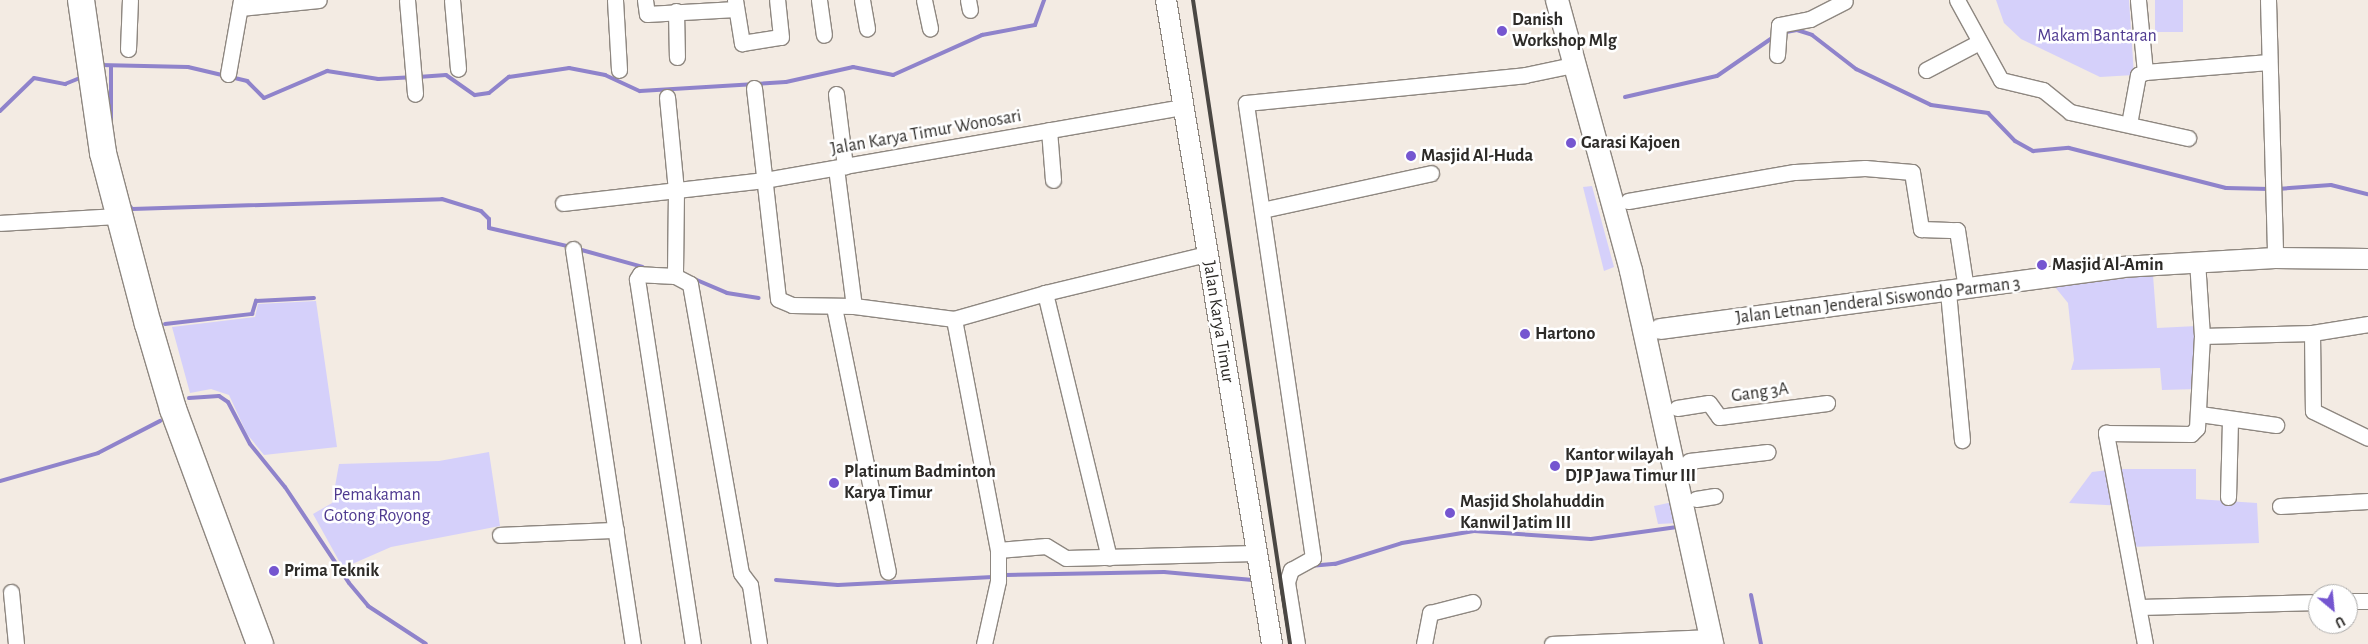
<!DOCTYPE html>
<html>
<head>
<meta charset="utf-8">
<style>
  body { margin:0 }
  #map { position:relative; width:2368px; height:644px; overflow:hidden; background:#f3ebe3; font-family:"Alegreya Sans",sans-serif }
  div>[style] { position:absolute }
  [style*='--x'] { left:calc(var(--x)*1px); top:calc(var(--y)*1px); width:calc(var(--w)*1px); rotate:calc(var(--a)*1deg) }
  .green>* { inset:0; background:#d5d0fa; transform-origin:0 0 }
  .stream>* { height:4px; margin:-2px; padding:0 2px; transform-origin:2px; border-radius:2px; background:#8f83cb }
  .roads { filter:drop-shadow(1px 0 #8e8780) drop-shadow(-1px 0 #8e8780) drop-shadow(0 1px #8e8780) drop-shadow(0 -1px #8e8780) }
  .street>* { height:15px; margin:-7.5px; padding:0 7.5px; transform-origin:7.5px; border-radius:7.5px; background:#fff }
  .secondary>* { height:20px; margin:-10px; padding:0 10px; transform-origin:10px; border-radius:10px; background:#fff }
  .primary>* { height:22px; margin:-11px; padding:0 11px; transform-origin:11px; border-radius:11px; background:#fff }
  .highway>* { height:26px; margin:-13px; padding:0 13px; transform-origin:13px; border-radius:13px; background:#fff }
  .rail>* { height:4px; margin:-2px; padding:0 2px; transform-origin:2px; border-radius:2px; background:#4a4743 }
  .dots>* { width:14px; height:14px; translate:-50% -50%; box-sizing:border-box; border:2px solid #fff; border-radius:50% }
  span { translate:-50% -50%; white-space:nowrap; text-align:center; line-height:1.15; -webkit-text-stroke:5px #fff; paint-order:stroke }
  .poi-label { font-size:18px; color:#2d2b28; font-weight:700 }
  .left { translate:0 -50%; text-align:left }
  .park-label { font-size:18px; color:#4f3a90 }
  .street-label { font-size:18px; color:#2d2b28 }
  .north { position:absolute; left:2308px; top:584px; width:50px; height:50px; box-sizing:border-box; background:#fff; border:1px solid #abaaa9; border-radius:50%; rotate:152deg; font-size:14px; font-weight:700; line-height:20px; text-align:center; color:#2d2b28 }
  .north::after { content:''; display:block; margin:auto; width:18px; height:22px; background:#7556d0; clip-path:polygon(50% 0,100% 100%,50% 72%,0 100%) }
</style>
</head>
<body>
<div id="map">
  <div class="green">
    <i style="clip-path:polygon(1996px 0,2129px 0,2134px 75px,2100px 77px,2021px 39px,2004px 23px)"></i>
    <i style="left:2155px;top:0;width:28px;height:32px"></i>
    <i style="clip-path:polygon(1592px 186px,1614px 267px,1604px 271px,1583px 187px)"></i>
    <i style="clip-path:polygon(2153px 275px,2157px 328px,2197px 326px,2198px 389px,2162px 390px,2160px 368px,2071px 370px,2074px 360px,2068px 303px,2055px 287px)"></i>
    <i style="clip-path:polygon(316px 301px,337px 447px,264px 455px,247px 434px,229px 395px,211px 389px,190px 393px,172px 327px,255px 317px,258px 304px)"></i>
    <i style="clip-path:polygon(489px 452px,500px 526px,391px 547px,343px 568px,313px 514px,332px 503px,339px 464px,439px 461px)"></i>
    <i style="clip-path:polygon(2116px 469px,2196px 469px,2196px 499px,2257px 503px,2259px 543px,2129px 547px,2124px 506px,2069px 503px,2092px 472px)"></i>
    <i style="clip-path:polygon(1673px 502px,1678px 523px,1658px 524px,1654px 506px)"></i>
  </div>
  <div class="stream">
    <i style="--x:1781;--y:33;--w:16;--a:-11"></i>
    <i style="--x:1797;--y:30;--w:16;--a:18"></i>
    <i style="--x:1812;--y:35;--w:56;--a:37.7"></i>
    <i style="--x:1856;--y:69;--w:83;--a:25.6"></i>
    <i style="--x:1931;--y:105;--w:58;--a:8"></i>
    <i style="--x:1988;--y:113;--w:39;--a:46"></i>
    <i style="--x:2015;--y:141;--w:21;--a:29"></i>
    <i style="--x:2033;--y:151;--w:36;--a:-5"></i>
    <i style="--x:2069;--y:148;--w:162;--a:14.3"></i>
    <i style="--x:2226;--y:188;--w:44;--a:1.3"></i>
    <i style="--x:100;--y:65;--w:88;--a:1.3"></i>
    <i style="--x:188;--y:67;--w:61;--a:13.3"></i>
    <i style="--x:247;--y:81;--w:24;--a:45"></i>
    <i style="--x:264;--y:98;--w:69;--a:-23.2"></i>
    <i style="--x:327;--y:71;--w:52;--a:8.9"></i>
    <i style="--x:378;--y:79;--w:33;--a:-3"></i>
    <i style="--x:418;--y:77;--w:28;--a:-4"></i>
    <i style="--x:446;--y:75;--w:35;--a:35"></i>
    <i style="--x:475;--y:95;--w:14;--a:-8"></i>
    <i style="--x:489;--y:93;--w:26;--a:-39"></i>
    <i style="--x:509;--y:77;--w:61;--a:-8.5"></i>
    <i style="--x:569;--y:68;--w:37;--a:11"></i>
    <i style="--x:605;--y:75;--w:38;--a:25"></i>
    <i style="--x:640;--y:91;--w:146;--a:-3.5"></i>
    <i style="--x:786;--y:82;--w:69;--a:-12.6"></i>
    <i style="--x:853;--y:67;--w:41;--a:11.3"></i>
    <i style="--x:893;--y:75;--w:98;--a:-24.2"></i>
    <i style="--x:982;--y:35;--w:54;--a:-10.7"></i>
    <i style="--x:1035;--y:25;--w:27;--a:-70"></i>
    <i style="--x:1625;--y:97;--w:94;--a:-12.9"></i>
    <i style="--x:1717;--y:76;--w:70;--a:-34.6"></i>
    <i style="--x:0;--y:111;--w:47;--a:-44.1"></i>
    <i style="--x:34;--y:78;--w:32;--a:11"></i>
    <i style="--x:65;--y:84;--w:18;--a:-22"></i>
    <i style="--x:111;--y:123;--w:56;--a:-90"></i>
    <i style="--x:2277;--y:189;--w:54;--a:-4.2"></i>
    <i style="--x:2331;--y:185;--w:38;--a:14"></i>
    <i style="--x:129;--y:205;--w:5;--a:53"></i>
    <i style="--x:132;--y:209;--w:310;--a:-1.8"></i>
    <i style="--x:442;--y:199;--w:41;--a:17.1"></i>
    <i style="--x:481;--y:211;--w:11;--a:45"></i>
    <i style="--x:489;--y:219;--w:9;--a:90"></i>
    <i style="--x:489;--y:228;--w:84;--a:13"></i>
    <i style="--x:578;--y:249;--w:67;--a:15.5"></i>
    <i style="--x:692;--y:278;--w:38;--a:23"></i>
    <i style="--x:727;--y:293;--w:32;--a:9"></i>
    <i style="--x:165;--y:324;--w:88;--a:-6.6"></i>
    <i style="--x:252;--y:314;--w:14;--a:-73"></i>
    <i style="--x:256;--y:301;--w:58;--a:-3"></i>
    <i style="--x:189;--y:398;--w:30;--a:-4"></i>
    <i style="--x:219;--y:396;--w:11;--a:34"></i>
    <i style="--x:228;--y:402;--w:47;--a:62.4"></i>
    <i style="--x:250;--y:444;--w:55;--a:50.9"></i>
    <i style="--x:285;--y:487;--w:115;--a:56.3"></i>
    <i style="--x:349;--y:583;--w:30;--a:50"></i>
    <i style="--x:368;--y:606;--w:69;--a:33.2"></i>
    <i style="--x:0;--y:481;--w:102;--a:-15.9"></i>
    <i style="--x:98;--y:453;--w:70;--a:-27.3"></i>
    <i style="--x:1310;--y:566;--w:25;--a:-5"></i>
    <i style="--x:1335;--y:564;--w:70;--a:-17.4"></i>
    <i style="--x:1402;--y:543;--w:73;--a:-9.5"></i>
    <i style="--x:1474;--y:531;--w:117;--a:3.9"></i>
    <i style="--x:1591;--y:539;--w:87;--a:-7.9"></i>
    <i style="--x:1006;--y:575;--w:158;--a:-1.1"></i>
    <i style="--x:1164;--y:572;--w:89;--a:5.1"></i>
    <i style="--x:776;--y:580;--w:62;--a:4.6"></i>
    <i style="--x:838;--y:585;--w:155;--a:-3"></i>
    <i style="--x:1751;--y:595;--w:50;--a:78.5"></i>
  </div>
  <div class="roads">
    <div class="street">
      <i style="--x:407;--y:0;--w:94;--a:85.1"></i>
      <i style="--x:452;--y:0;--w:69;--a:85"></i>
      <i style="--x:615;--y:0;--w:70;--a:86.7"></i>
      <i style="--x:645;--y:0;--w:14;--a:82"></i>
      <i style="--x:647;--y:14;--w:89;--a:-3.2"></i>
      <i style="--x:735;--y:0;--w:44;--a:80.8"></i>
      <i style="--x:742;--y:43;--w:39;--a:-9"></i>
      <i style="--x:781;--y:37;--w:37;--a:-96"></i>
      <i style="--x:819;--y:0;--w:35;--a:82"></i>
      <i style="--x:862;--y:0;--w:29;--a:80"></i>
      <i style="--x:924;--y:0;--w:29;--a:78"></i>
      <i style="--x:968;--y:0;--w:10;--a:79"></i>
      <i style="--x:1957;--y:0;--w:91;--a:61.2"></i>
      <i style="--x:2001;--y:80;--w:43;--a:13.4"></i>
      <i style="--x:2043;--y:90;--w:35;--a:39"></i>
      <i style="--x:2070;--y:112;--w:121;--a:12.4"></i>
      <i style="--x:2268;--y:0;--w:258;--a:88.4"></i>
      <i style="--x:240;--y:8;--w:79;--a:-5.8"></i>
      <i style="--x:676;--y:11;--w:46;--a:88.8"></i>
      <i style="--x:128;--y:49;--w:49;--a:-87.7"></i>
      <i style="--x:1777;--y:55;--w:30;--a:-86"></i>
      <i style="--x:1779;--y:25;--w:32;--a:-11"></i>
      <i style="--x:1810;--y:19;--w:39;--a:-27"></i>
      <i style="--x:1926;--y:70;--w:60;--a:-27.8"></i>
      <i style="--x:2145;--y:72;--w:124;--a:-4.6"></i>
      <i style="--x:228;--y:74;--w:75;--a:-80"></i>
      <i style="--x:754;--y:88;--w:212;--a:83.5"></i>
      <i style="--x:778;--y:299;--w:15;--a:23"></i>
      <i style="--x:792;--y:305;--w:62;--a:0.9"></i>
      <i style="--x:854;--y:306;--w:101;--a:7.4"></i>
      <i style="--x:836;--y:94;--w:73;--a:82.9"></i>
      <i style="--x:667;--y:97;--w:94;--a:84.5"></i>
      <i style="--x:676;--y:191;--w:85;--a:90.7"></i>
      <i style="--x:675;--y:276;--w:17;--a:28"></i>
      <i style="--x:690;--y:284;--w:293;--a:80"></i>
      <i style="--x:741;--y:573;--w:15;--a:53"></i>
      <i style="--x:750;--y:585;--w:60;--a:81.3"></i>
      <i style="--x:2129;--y:124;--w:50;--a:-79.6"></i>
      <i style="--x:2138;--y:75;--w:8;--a:-23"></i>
      <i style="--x:2145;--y:72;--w:72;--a:-95.6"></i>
      <i style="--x:1049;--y:130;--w:50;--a:85.4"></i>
      <i style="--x:836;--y:168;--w:139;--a:82.6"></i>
      <i style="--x:1628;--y:201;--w:169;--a:-9.9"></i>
      <i style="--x:1795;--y:172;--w:70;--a:-3.3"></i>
      <i style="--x:1865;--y:168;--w:47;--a:4.9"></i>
      <i style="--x:1912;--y:172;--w:58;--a:81"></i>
      <i style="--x:1921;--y:229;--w:36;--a:2"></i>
      <i style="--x:1957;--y:230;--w:60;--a:81.3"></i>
      <i style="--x:563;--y:203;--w:202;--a:-6.5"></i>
      <i style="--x:764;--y:180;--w:425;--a:-9.9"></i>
      <i style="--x:1262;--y:210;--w:173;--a:-12.3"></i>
      <i style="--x:0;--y:223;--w:118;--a:-3.4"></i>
      <i style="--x:573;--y:249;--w:400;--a:81.4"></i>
      <i style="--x:675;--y:276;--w:35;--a:-177"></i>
      <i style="--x:640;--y:274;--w:6;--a:121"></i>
      <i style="--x:637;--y:279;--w:369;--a:81.3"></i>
      <i style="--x:1948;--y:292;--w:149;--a:84.6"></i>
      <i style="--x:1045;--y:293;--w:166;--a:-13.6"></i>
      <i style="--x:834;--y:307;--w:270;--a:78.5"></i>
      <i style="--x:2312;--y:333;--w:78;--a:89.3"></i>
      <i style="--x:2313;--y:411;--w:61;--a:26.1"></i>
      <i style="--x:2202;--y:336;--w:110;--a:-1.6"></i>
      <i style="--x:2312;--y:333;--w:57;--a:-9.1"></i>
      <i style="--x:1677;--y:408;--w:32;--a:-9"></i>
      <i style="--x:1709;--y:403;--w:17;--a:54"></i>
      <i style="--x:1719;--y:417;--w:109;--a:-7.4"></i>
      <i style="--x:2200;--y:414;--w:77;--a:8.2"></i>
      <i style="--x:1689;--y:461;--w:79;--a:-6.6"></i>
      <i style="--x:2228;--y:497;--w:77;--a:-88.5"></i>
      <i style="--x:1696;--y:499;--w:19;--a:-9"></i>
      <i style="--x:2280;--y:506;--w:88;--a:-3.3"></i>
      <i style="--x:500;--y:535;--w:116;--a:-2.5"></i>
      <i style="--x:998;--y:550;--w:235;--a:-100.8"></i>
      <i style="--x:954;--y:319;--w:95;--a:-15.9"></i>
      <i style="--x:1045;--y:293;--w:272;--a:76.4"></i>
      <i style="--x:11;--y:592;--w:52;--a:84.5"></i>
      <i style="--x:2348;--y:601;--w:20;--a:0"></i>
      <i style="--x:2140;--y:607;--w:178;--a:-1.6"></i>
      <i style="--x:984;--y:644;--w:65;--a:-77.5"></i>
      <i style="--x:998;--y:581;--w:31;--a:-90"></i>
      <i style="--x:998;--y:550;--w:48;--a:-4.8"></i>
      <i style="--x:1046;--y:546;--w:23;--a:31"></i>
      <i style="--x:1066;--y:558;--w:189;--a:-1.5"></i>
      <i style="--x:1297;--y:644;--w:63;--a:-99.2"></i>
      <i style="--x:1287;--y:582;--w:13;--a:-72"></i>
      <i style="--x:1291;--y:570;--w:25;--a:-29"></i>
      <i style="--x:1313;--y:558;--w:460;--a:-98.4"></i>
      <i style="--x:1246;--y:103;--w:280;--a:-5.7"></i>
      <i style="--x:1525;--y:75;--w:53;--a:-11.9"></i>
      <i style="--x:1424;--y:644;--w:32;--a:-79"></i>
      <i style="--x:1430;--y:613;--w:44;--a:-14.3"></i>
      <i style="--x:1552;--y:644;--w:158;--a:-2.5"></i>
      <i style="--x:2145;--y:644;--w:215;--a:-100.5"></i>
      <i style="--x:2106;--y:433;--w:85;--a:0.7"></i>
      <i style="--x:2191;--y:434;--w:8;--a:-45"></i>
      <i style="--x:2197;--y:428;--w:92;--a:-86.9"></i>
      <i style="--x:2202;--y:336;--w:75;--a:-93.8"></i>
    </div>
    <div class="secondary">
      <i style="--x:1166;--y:0;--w:653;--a:80.65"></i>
      <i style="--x:1660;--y:329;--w:466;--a:-7.6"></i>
      <i style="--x:2122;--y:267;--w:153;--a:-3.4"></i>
      <i style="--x:2275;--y:258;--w:93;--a:0.6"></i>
    </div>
    <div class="primary">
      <i style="--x:1557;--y:0;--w:281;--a:74.7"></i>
      <i style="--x:1631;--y:271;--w:382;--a:77.7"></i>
    </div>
    <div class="highway">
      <i style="--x:81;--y:0;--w:155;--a:81.8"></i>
      <i style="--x:103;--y:153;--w:177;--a:75.3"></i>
      <i style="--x:148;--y:324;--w:89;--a:73.6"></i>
      <i style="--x:173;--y:409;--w:251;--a:69.7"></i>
    </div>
  </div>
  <div class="rail">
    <i style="--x:1193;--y:0;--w:651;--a:81.43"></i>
  </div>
  <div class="dots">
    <i style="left:1502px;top:31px;background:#7556d0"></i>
    <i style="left:1571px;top:143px;background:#7556d0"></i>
    <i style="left:1411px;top:156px;background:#7556d0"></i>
    <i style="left:2042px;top:265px;background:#7556d0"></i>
    <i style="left:1525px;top:334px;background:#7556d0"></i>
    <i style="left:1555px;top:466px;background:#7556d0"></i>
    <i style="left:834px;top:483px;background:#7556d0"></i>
    <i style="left:1450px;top:513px;background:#7556d0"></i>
    <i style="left:274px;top:571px;background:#7556d0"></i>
  </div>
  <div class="poi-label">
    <span class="left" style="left:1512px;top:31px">Danish<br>Workshop Mlg</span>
    <span class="left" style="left:1581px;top:143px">Garasi Kajoen</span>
    <span class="left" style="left:1421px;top:156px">Masjid Al-Huda</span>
    <span class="left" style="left:2052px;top:265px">Masjid Al-Amin</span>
    <span class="left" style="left:1535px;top:334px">Hartono</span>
    <span class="left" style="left:1565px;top:466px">Kantor wilayah<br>DJP Jawa Timur III</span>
    <span class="left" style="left:844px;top:483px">Platinum Badminton<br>Karya Timur</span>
    <span class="left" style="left:1460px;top:513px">Masjid Sholahuddin<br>Kanwil Jatim III</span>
    <span class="left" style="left:284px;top:571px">Prima Teknik</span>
  </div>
  <div class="park-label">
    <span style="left:2097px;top:36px">Makam Bantaran</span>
    <span style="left:377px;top:506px">Pemakaman<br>Gotong Royong</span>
  </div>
  <div class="street-label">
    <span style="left:926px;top:133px;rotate:-10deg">Jalan Karya Timur Wonosari</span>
    <span style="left:1878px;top:301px;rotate:-7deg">Jalan Letnan Jenderal Siswondo Parman 3</span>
    <span style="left:1218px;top:322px;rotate:81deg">Jalan Karya Timur</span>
    <span style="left:1760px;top:393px;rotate:-8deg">Gang 3A</span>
  </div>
  <div class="north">U</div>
</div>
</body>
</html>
